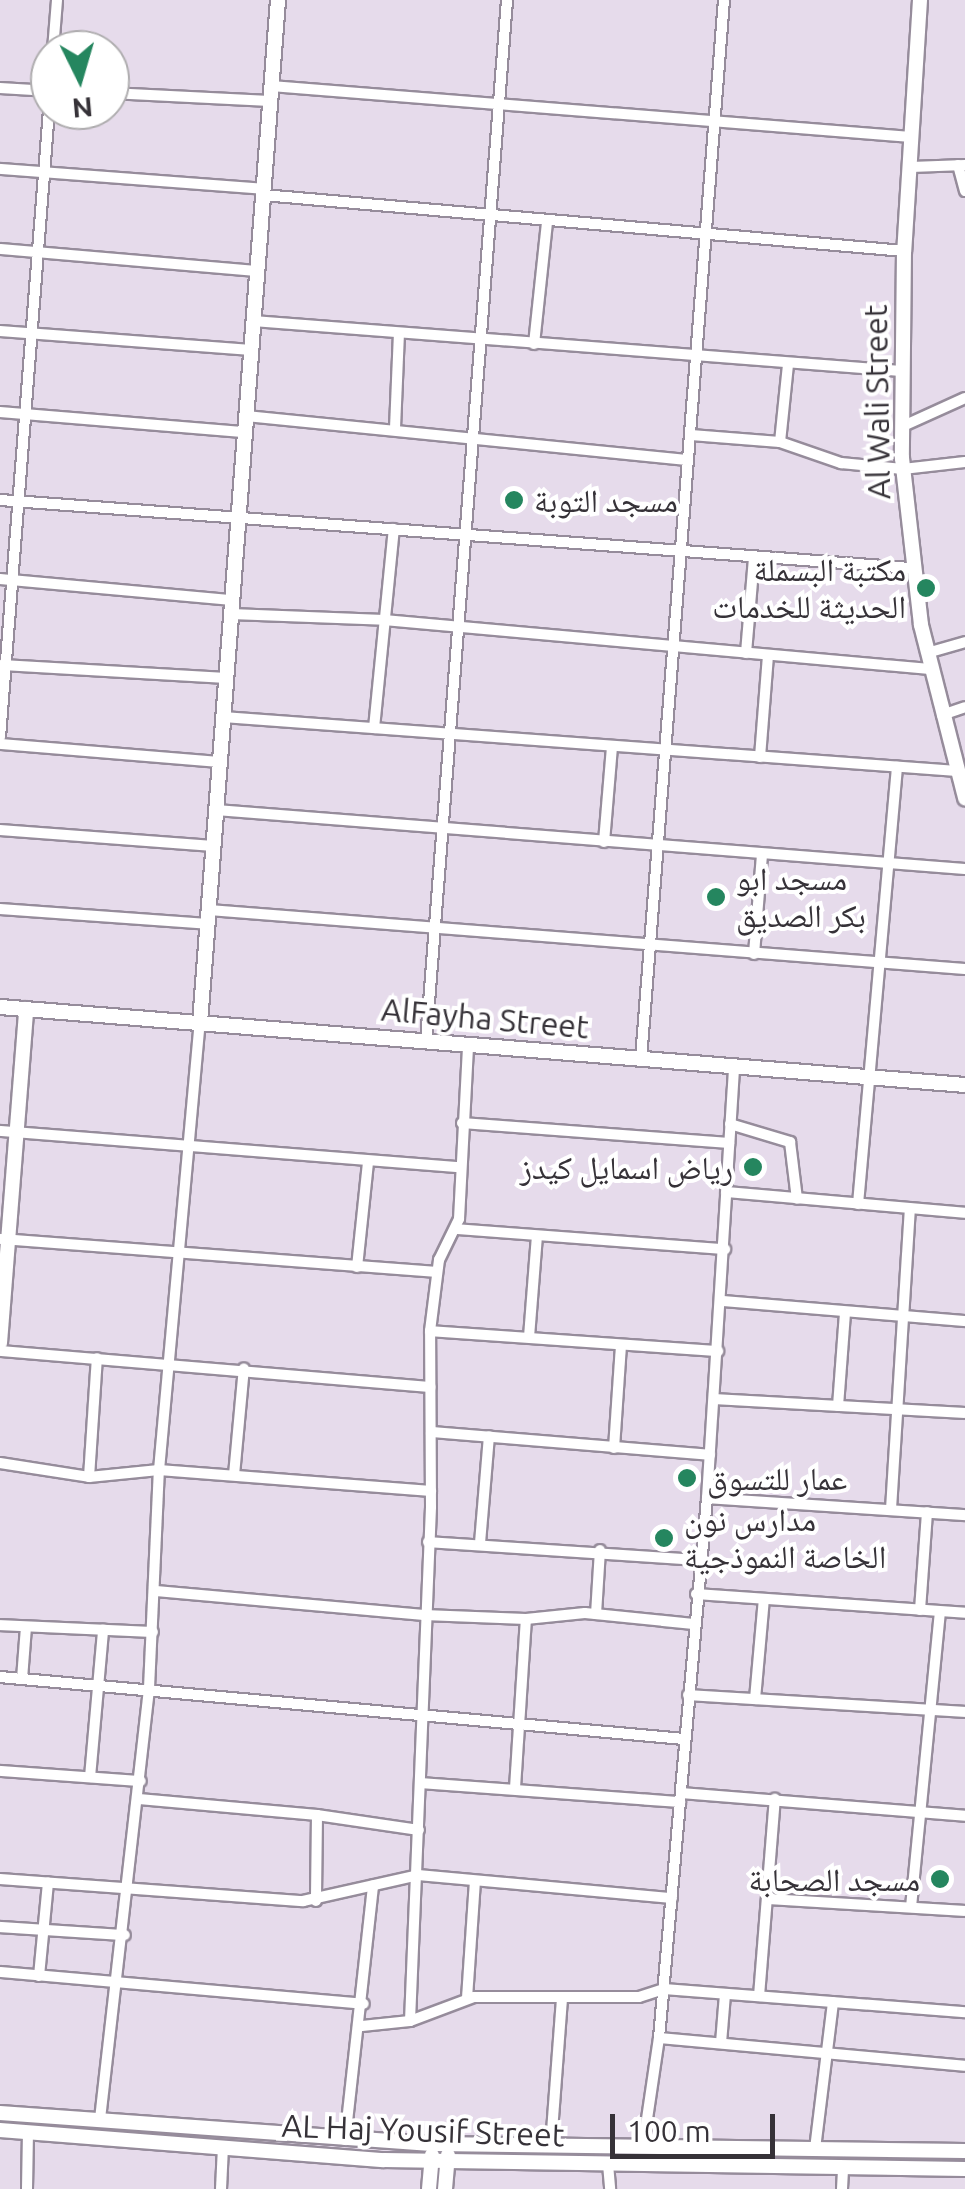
<!DOCTYPE html>
<html>
<head>
<meta charset="utf-8">
<style>
  body { margin:0 }
  #map { position:relative; width:965px; height:2189px; overflow:hidden; background:#e6dbeb; font-family:Ubuntu,"Noto Naskh Arabic",sans-serif }
  div>[style] { position:absolute }
  [style*='--x'] { left:calc(var(--x)*1px); top:calc(var(--y)*1px); width:calc(var(--w)*1px); rotate:calc(var(--a)*1deg) }
  .roads { filter:drop-shadow(2px 0 #968c9b) drop-shadow(-2px 0 #968c9b) drop-shadow(0 2px #968c9b) drop-shadow(0 -2px #968c9b) }
  .street>* { height:10px; margin:-5px; padding:0 5px; transform-origin:5px; border-radius:5px; background:#fff }
  .secondary>* { height:14px; margin:-7px; padding:0 7px; transform-origin:7px; border-radius:7px; background:#fff }
  .dots>* { width:28px; height:28px; translate:-50% -50%; box-sizing:border-box; border:5px solid #fff; border-radius:50% }
  span { translate:-50% -50%; white-space:nowrap; text-align:center; line-height:1.15; -webkit-text-stroke:8px #fff; paint-order:stroke }
  .street-label { font-size:32px; color:#363238 }
  .poi-label { font-size:32px; color:#363238 }
  .left { translate:0 -50%; text-align:left }
  .right { translate:-100% -50%; text-align:right }
  .north { position:absolute; left:30px; top:30px; width:100px; height:100px; box-sizing:border-box; background:#fff; border:2px solid #afadaf; border-radius:50%; rotate:175deg; font-size:28px; font-weight:700; line-height:40px; text-align:center; color:#363238 }
  .north::after { content:''; display:block; margin:auto; width:35px; height:45px; background:#25865f; clip-path:polygon(50% 0,100% 100%,50% 72%,0 100%) }
  .scale { position:absolute; left:610px; top:2114px; width:165px; height:45px; box-sizing:border-box; border:5px solid #363238; border-top:0; padding-left:12px; font-size:30px; line-height:35px; white-space:nowrap; color:#363238; -webkit-text-stroke:8px #fff; paint-order:stroke }
</style>
</head>
<body>
<div id="map">
  <div class="roads">
    <div class="street">
      <i style="--x:53;--y:50;--w:50;--a:-85.4"></i>
      <i style="--x:271;--y:86;--w:642;--a:4.56"></i>
      <i style="--x:0;--y:88;--w:50;--a:3.4"></i>
      <i style="--x:110;--y:93;--w:160;--a:2.9"></i>
      <i style="--x:958;--y:165;--w:27;--a:75"></i>
      <i style="--x:911;--y:167;--w:54;--a:-2.1"></i>
      <i style="--x:0;--y:169;--w:265;--a:4.3"></i>
      <i style="--x:263;--y:195;--w:643;--a:4.99"></i>
      <i style="--x:0;--y:249;--w:258;--a:4.9"></i>
      <i style="--x:253;--y:321;--w:650;--a:4.41"></i>
      <i style="--x:0;--y:331;--w:252;--a:4.3"></i>
      <i style="--x:534;--y:344;--w:122;--a:-83.9"></i>
      <i style="--x:0;--y:412;--w:246;--a:4.7"></i>
      <i style="--x:246;--y:416;--w:443;--a:5.7"></i>
      <i style="--x:901;--y:427;--w:70;--a:-24.4"></i>
      <i style="--x:395;--y:428;--w:94;--a:-87.6"></i>
      <i style="--x:691;--y:435;--w:89;--a:4.5"></i>
      <i style="--x:780;--y:442;--w:65;--a:19"></i>
      <i style="--x:841;--y:463;--w:62;--a:5.5"></i>
      <i style="--x:903;--y:469;--w:62;--a:-6.4"></i>
      <i style="--x:780;--y:442;--w:77;--a:-84.1"></i>
      <i style="--x:0;--y:500;--w:914;--a:4.27"></i>
      <i style="--x:0;--y:579;--w:233;--a:5.2"></i>
      <i style="--x:231;--y:614;--w:153;--a:2.2"></i>
      <i style="--x:384;--y:620;--w:548;--a:5.13"></i>
      <i style="--x:746;--y:653;--w:96;--a:-85.2"></i>
      <i style="--x:927;--y:653;--w:40;--a:-16"></i>
      <i style="--x:1;--y:665;--w:225;--a:3.3"></i>
      <i style="--x:942;--y:715;--w:24;--a:-19"></i>
      <i style="--x:223;--y:717;--w:736;--a:4.21"></i>
      <i style="--x:374;--y:728;--w:200;--a:-84.3"></i>
      <i style="--x:0;--y:737;--w:641;--a:-85.53"></i>
      <i style="--x:0;--y:744;--w:221;--a:4.7"></i>
      <i style="--x:760;--y:757;--w:102;--a:-85.5"></i>
      <i style="--x:216;--y:810;--w:751;--a:4.5"></i>
      <i style="--x:0;--y:830;--w:214;--a:4.3"></i>
      <i style="--x:604;--y:842;--w:96;--a:-85.2"></i>
      <i style="--x:0;--y:909;--w:208;--a:4.1"></i>
      <i style="--x:209;--y:910;--w:758;--a:4.46"></i>
      <i style="--x:754;--y:954;--w:99;--a:-85.4"></i>
      <i style="--x:426;--y:1041;--w:1044;--a:-85.55"></i>
      <i style="--x:641;--y:1059;--w:1062;--a:-85.52"></i>
      <i style="--x:462;--y:1123;--w:268;--a:4.3"></i>
      <i style="--x:730;--y:1124;--w:63;--a:16.7"></i>
      <i style="--x:790;--y:1142;--w:57;--a:83"></i>
      <i style="--x:0;--y:1131;--w:462;--a:4.5"></i>
      <i style="--x:726;--y:1192;--w:240;--a:5"></i>
      <i style="--x:858;--y:1204;--w:439;--a:-84.9"></i>
      <i style="--x:456;--y:1229;--w:270;--a:4.3"></i>
      <i style="--x:0;--y:1239;--w:437;--a:4.3"></i>
      <i style="--x:357;--y:1267;--w:106;--a:-84"></i>
      <i style="--x:722;--y:1301;--w:244;--a:4.7"></i>
      <i style="--x:430;--y:1331;--w:289;--a:4"></i>
      <i style="--x:529;--y:1337;--w:101;--a:-85.5"></i>
      <i style="--x:0;--y:1351;--w:432;--a:4.8"></i>
      <i style="--x:714;--y:1399;--w:251;--a:3.2"></i>
      <i style="--x:838;--y:1406;--w:94;--a:-85.7"></i>
      <i style="--x:431;--y:1432;--w:280;--a:4.7"></i>
      <i style="--x:614;--y:1448;--w:103;--a:-86.1"></i>
      <i style="--x:0;--y:1463;--w:90;--a:8.9"></i>
      <i style="--x:89;--y:1477;--w:70;--a:-5.7"></i>
      <i style="--x:159;--y:1470;--w:273;--a:4.4"></i>
      <i style="--x:234;--y:1475;--w:107;--a:-84.7"></i>
      <i style="--x:89;--y:1477;--w:119;--a:-86.2"></i>
      <i style="--x:707;--y:1498;--w:259;--a:3.8"></i>
      <i style="--x:891;--y:1509;--w:301;--a:-86.4"></i>
      <i style="--x:428;--y:1542;--w:273;--a:3.8"></i>
      <i style="--x:480;--y:1543;--w:107;--a:-85.2"></i>
      <i style="--x:156;--y:1591;--w:269;--a:5.1"></i>
      <i style="--x:424;--y:1615;--w:102;--a:2.2"></i>
      <i style="--x:526;--y:1619;--w:59;--a:-5.8"></i>
      <i style="--x:585;--y:1613;--w:109;--a:5.8"></i>
      <i style="--x:696;--y:1594;--w:270;--a:4"></i>
      <i style="--x:920;--y:1610;--w:98;--a:-85.9"></i>
      <i style="--x:596;--y:1614;--w:64;--a:-86.4"></i>
      <i style="--x:0;--y:1625;--w:153;--a:2.6"></i>
      <i style="--x:0;--y:1677;--w:687;--a:5.18"></i>
      <i style="--x:22;--y:1679;--w:52;--a:-85.6"></i>
      <i style="--x:688;--y:1695;--w:278;--a:3.5"></i>
      <i style="--x:755;--y:1699;--w:100;--a:-84.9"></i>
      <i style="--x:0;--y:1771;--w:141;--a:4.1"></i>
      <i style="--x:90;--y:1777;--w:148;--a:-84.9"></i>
      <i style="--x:420;--y:1783;--w:261;--a:4.2"></i>
      <i style="--x:515;--y:1788;--w:169;--a:-86.3"></i>
      <i style="--x:681;--y:1793;--w:285;--a:4.6"></i>
      <i style="--x:139;--y:1799;--w:179;--a:5.1"></i>
      <i style="--x:317;--y:1815;--w:86;--a:90.7"></i>
      <i style="--x:317;--y:1815;--w:103;--a:8.4"></i>
      <i style="--x:0;--y:1879;--w:304;--a:4.2"></i>
      <i style="--x:303;--y:1901;--w:118;--a:-12.7"></i>
      <i style="--x:418;--y:1875;--w:255;--a:5.2"></i>
      <i style="--x:769;--y:1899;--w:196;--a:3.5"></i>
      <i style="--x:911;--y:1907;--w:296;--a:-84.4"></i>
      <i style="--x:0;--y:1927;--w:125;--a:3.7"></i>
      <i style="--x:0;--y:1972;--w:365;--a:5"></i>
      <i style="--x:39;--y:1976;--w:94;--a:-84.5"></i>
      <i style="--x:759;--y:1996;--w:198;--a:-85.4"></i>
      <i style="--x:467;--y:1998;--w:117;--a:-86.1"></i>
      <i style="--x:410;--y:2021;--w:514;--a:-87.66"></i>
      <i style="--x:431;--y:1507;--w:176;--a:-90.3"></i>
      <i style="--x:430;--y:1331;--w:72;--a:-82.8"></i>
      <i style="--x:439;--y:1260;--w:46;--a:-64"></i>
      <i style="--x:459;--y:1219;--w:174;--a:-87"></i>
      <i style="--x:362;--y:2026;--w:48;--a:-5.9"></i>
      <i style="--x:410;--y:2021;--w:68;--a:-20.6"></i>
      <i style="--x:474;--y:1997;--w:165;--a:0"></i>
      <i style="--x:639;--y:1997;--w:26;--a:-18"></i>
      <i style="--x:664;--y:1989;--w:302;--a:4.4"></i>
      <i style="--x:659;--y:2038;--w:307;--a:5.2"></i>
      <i style="--x:721;--y:2043;--w:49;--a:-85.3"></i>
      <i style="--x:100;--y:2119;--w:434;--a:-83.5"></i>
      <i style="--x:149;--y:1688;--w:218;--a:-87.4"></i>
      <i style="--x:159;--y:1470;--w:449;--a:-84.8"></i>
      <i style="--x:345;--y:2140;--w:256;--a:-83.7"></i>
      <i style="--x:551;--y:2145;--w:148;--a:-85.7"></i>
      <i style="--x:643;--y:2146;--w:109;--a:-81.6"></i>
      <i style="--x:659;--y:2038;--w:542;--a:-84.92"></i>
      <i style="--x:707;--y:1498;--w:433;--a:-86.4"></i>
      <i style="--x:815;--y:2149;--w:148;--a:-83"></i>
      <i style="--x:608;--y:2164;--w:25;--a:85"></i>
      <i style="--x:27;--y:2189;--w:57;--a:-89"></i>
      <i style="--x:221;--y:2189;--w:42;--a:-87.3"></i>
      <i style="--x:842;--y:2189;--w:21;--a:-87"></i>
    </div>
    <div class="secondary">
      <i style="--x:920;--y:0;--w:252;--a:93.6"></i>
      <i style="--x:904;--y:251;--w:207;--a:90.6"></i>
      <i style="--x:902;--y:458;--w:168;--a:83.5"></i>
      <i style="--x:921;--y:625;--w:179;--a:75.7"></i>
      <i style="--x:0;--y:1007;--w:968;--a:4.62"></i>
      <i style="--x:200;--y:1023;--w:1026;--a:-85.64"></i>
      <i style="--x:0;--y:1343;--w:335;--a:-85.5"></i>
      <i style="--x:0;--y:2113;--w:436;--a:4.1"></i>
      <i style="--x:435;--y:2144;--w:530;--a:0.76"></i>
      <i style="--x:0;--y:2130;--w:385;--a:4.5"></i>
      <i style="--x:384;--y:2160;--w:581;--a:0.89"></i>
      <i style="--x:429;--y:2189;--w:34;--a:-85"></i>
      <i style="--x:445;--y:2189;--w:34;--a:-85"></i>
    </div>
  </div>
  <div class="dots">
    <i style="left:514px;top:500px;background:#25865f"></i>
    <i style="left:926px;top:588px;background:#25865f"></i>
    <i style="left:716px;top:897px;background:#25865f"></i>
    <i style="left:753px;top:1167px;background:#25865f"></i>
    <i style="left:687px;top:1478px;background:#25865f"></i>
    <i style="left:664px;top:1538px;background:#25865f"></i>
    <i style="left:940px;top:1879px;background:#25865f"></i>
  </div>
  <div class="street-label">
    <span style="left:877px;top:402px;rotate:-91deg">Al Wali Street</span>
    <span style="left:485px;top:1018px;rotate:5deg">AlFayha Street</span>
    <span style="left:423px;top:2130px;rotate:2deg">AL Haj Yousif Street</span>
  </div>
  <div class="poi-label">
    <span class="left" style="left:534px;top:500px">مسجد التوبة</span>
    <span class="right" style="left:906px;top:588px">مكتبة البسملة<br>الحديثة للخدمات</span>
    <span class="left" style="left:736px;top:897px">مسجد ابو<br>بكر الصديق</span>
    <span class="right" style="left:733px;top:1167px">رياض اسمايل كيدز</span>
    <span class="left" style="left:707px;top:1478px">عمار للتسوق</span>
    <span class="left" style="left:684px;top:1538px">مدارس نون<br>الخاصة النموذجية</span>
    <span class="right" style="left:920px;top:1879px">مسجد الصحابة</span>
  </div>
  <div class="north">N</div>
  <div class="scale">100 m</div>
</div>
</body>
</html>
